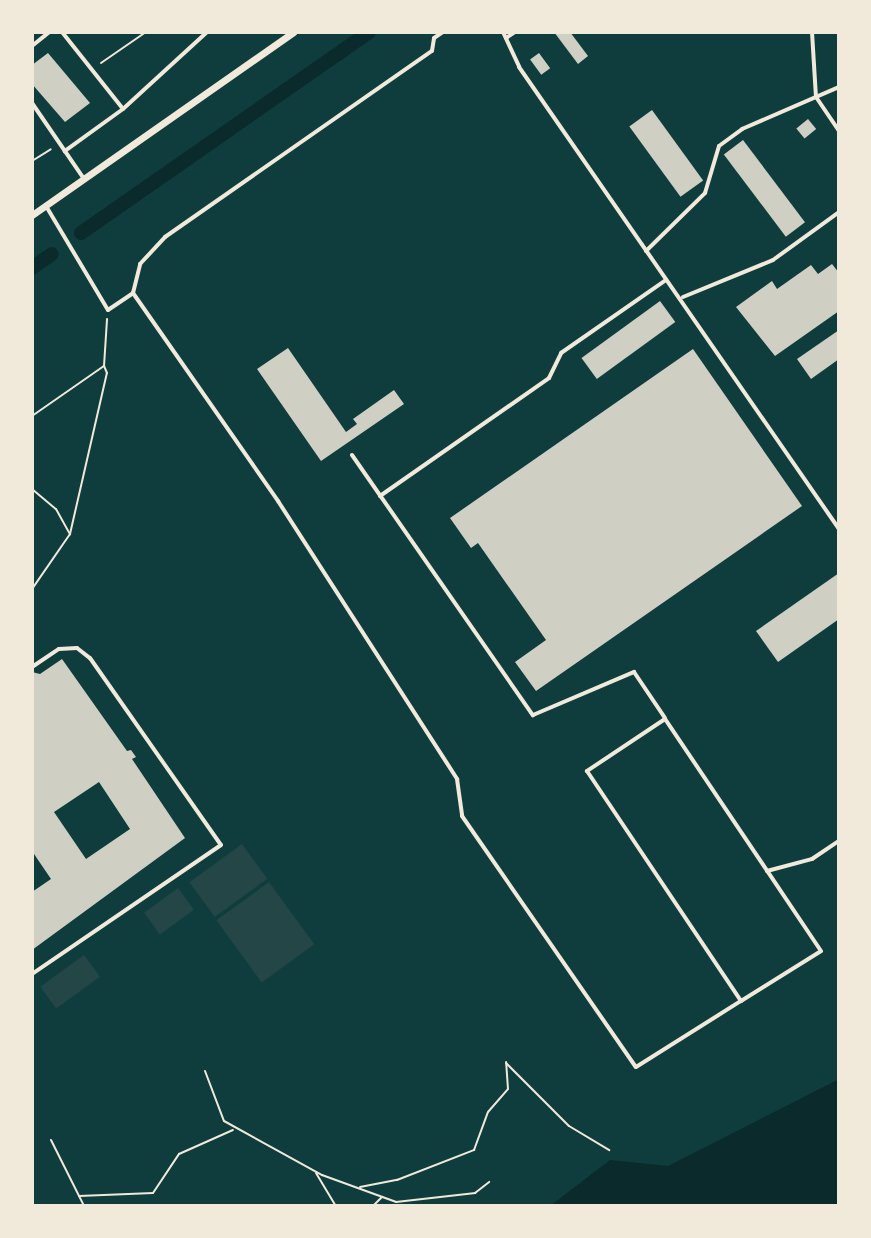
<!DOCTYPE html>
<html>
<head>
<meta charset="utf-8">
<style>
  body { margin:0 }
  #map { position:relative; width:871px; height:1238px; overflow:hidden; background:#0f3d3e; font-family:"IBM Plex Sans",sans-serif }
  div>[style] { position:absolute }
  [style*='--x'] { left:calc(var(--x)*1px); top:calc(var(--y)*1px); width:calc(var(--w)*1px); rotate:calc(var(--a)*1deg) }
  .green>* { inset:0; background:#244646; transform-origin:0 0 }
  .water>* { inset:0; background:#0a2a2b }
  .canal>* { height:14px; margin:-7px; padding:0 7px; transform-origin:7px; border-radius:7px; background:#0a2a2b }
  .building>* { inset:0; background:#cfcfc3; transform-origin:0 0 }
  .path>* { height:2px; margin:-1px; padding:0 1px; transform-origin:1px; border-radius:1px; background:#f1e9da }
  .service>* { height:4px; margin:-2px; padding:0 2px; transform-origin:2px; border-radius:2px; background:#f1e9da }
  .minor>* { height:7px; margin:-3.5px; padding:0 3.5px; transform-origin:3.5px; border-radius:3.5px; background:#f1e9da }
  span { translate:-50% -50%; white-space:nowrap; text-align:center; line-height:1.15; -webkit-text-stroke:8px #f1e9da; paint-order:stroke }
  .frame { position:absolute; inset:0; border:34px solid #f1e9da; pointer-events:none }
</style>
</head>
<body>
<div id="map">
  <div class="green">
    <i style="left:242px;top:844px;width:43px;height:65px;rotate:54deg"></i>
    <i style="left:269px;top:882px;width:77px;height:65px;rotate:54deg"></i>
    <i style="left:178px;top:888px;width:27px;height:42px;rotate:54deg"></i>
    <i style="left:84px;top:955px;width:27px;height:54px;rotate:54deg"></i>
  </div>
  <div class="water">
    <i style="clip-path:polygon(839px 1079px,839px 1206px,550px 1206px,610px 1160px,668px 1166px)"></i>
  </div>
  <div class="canal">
    <i style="--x:81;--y:233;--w:351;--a:-34.9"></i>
    <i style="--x:32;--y:268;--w:24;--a:-35"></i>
  </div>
  <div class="building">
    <i style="clip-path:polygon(554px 32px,570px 32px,588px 56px,578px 64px)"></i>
    <i style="clip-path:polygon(48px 53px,90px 103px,65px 122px,32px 84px,32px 65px)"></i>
    <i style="left:539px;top:53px;width:19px;height:11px;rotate:54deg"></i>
    <i style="left:652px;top:110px;width:87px;height:28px;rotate:54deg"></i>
    <i style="left:808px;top:119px;width:13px;height:15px;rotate:51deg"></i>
    <i style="left:743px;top:140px;width:103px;height:24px;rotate:53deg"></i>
    <i style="clip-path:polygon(832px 264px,839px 273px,839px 311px,775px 356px,736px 307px,772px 281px,777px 289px,811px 265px,818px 274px)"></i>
    <i style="left:660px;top:301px;width:26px;height:97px;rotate:54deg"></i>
    <i style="clip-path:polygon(839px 330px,839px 359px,811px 379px,797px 359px)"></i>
    <i style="clip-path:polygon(288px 348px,346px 432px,357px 424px,353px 419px,394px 390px,404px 404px,321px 461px,257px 369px)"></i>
    <i style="clip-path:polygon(693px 349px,802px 506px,536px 691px,515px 662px,546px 640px,478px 543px,471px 548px,450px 518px)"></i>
    <i style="clip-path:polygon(839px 573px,839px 619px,778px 662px,756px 631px)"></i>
    <i style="clip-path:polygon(evenodd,62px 659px,127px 751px,131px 750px,136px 757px,132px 759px,185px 838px,32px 950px,32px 892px,51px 879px,32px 851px,32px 672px,40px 674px,62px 659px,99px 782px,130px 829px,86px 859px,54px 812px,99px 782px)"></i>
  </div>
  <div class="path">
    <i style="--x:101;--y:63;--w:55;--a:-34.6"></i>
    <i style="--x:32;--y:161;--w:22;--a:-32"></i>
    <i style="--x:32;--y:416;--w:88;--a:-34.8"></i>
    <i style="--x:104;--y:366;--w:47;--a:-86.3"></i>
    <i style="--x:32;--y:489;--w:31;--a:40"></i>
    <i style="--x:56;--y:509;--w:29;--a:61"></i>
    <i style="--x:70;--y:534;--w:67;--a:124.6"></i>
    <i style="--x:70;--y:534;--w:165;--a:-77.1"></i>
    <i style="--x:107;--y:373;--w:8;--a:-113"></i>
    <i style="--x:506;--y:1063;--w:89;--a:45"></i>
    <i style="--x:569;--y:1126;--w:47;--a:31"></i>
    <i style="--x:205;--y:1071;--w:53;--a:69.2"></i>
    <i style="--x:224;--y:1121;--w:112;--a:28.9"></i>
    <i style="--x:322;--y:1175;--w:79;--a:20"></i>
    <i style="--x:396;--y:1202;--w:80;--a:-6.5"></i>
    <i style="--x:475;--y:1193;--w:18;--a:-38"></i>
    <i style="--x:51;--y:1140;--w:74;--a:63.4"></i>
    <i style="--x:316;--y:1173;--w:39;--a:59"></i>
    <i style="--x:360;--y:1187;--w:38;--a:-11"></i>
    <i style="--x:397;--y:1180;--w:83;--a:-21.3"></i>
    <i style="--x:474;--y:1150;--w:40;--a:-69.8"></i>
    <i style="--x:488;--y:1112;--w:30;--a:-49"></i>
    <i style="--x:508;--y:1089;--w:27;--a:-94"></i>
    <i style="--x:79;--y:1196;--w:74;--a:-2.3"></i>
    <i style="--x:153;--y:1193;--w:47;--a:-56.3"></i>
    <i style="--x:179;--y:1154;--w:59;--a:-24"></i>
    <i style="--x:373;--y:1206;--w:13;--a:-45"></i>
  </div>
  <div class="service">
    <i style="--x:62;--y:32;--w:98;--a:51.6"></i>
    <i style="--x:123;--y:109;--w:72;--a:144.1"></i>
    <i style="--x:503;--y:32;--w:38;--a:65"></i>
    <i style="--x:519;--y:67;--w:562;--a:55.29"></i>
    <i style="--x:812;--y:32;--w:65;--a:86.5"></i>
    <i style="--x:816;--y:97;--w:41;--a:55.9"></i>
    <i style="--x:506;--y:38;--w:11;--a:-34"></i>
    <i style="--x:32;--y:46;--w:22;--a:-39"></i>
    <i style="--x:32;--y:103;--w:92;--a:55.6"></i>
    <i style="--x:123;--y:109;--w:114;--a:-42.5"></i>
    <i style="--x:46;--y:206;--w:121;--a:59.2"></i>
    <i style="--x:108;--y:310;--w:30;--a:-34"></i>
    <i style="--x:133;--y:293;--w:30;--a:-76"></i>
    <i style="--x:140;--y:264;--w:37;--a:-47"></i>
    <i style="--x:165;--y:237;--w:325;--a:-34.9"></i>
    <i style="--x:432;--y:51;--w:13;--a:-81"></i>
    <i style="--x:434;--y:38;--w:11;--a:-34"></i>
    <i style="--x:646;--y:251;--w:83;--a:-44.5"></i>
    <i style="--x:705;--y:193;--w:49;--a:-73.4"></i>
    <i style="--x:719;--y:146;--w:29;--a:-36"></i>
    <i style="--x:742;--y:129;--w:106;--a:-23.4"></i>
    <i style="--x:133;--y:293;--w:254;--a:55.1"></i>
    <i style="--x:278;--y:501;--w:331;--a:57.2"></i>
    <i style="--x:457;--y:779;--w:37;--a:82"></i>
    <i style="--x:462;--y:816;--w:305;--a:55.3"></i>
    <i style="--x:636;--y:1067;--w:124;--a:-32.2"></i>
    <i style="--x:741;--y:1001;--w:94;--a:-32"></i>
    <i style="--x:821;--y:951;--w:280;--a:-123.9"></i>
    <i style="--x:665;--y:719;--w:94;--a:146.3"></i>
    <i style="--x:587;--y:771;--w:277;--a:56.2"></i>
    <i style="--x:683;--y:297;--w:97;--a:-22.3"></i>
    <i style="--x:773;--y:260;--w:82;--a:-36"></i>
    <i style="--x:352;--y:455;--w:317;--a:55.2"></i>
    <i style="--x:533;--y:715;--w:110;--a:-23.1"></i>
    <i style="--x:634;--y:672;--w:55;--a:56"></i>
    <i style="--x:380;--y:496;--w:206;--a:-34.9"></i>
    <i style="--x:549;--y:378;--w:28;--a:-64"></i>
    <i style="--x:561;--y:353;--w:128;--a:-34.8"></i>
    <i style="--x:32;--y:667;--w:32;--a:-34"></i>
    <i style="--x:59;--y:649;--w:18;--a:-3"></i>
    <i style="--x:77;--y:648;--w:16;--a:38"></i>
    <i style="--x:90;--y:658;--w:228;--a:55"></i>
    <i style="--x:221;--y:845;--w:229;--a:145.7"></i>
    <i style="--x:767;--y:871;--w:47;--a:-14.9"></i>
    <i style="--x:812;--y:859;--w:32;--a:-34"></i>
  </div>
  <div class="minor">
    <i style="--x:32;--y:215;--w:319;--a:-35"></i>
  </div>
  <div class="frame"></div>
</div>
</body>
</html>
